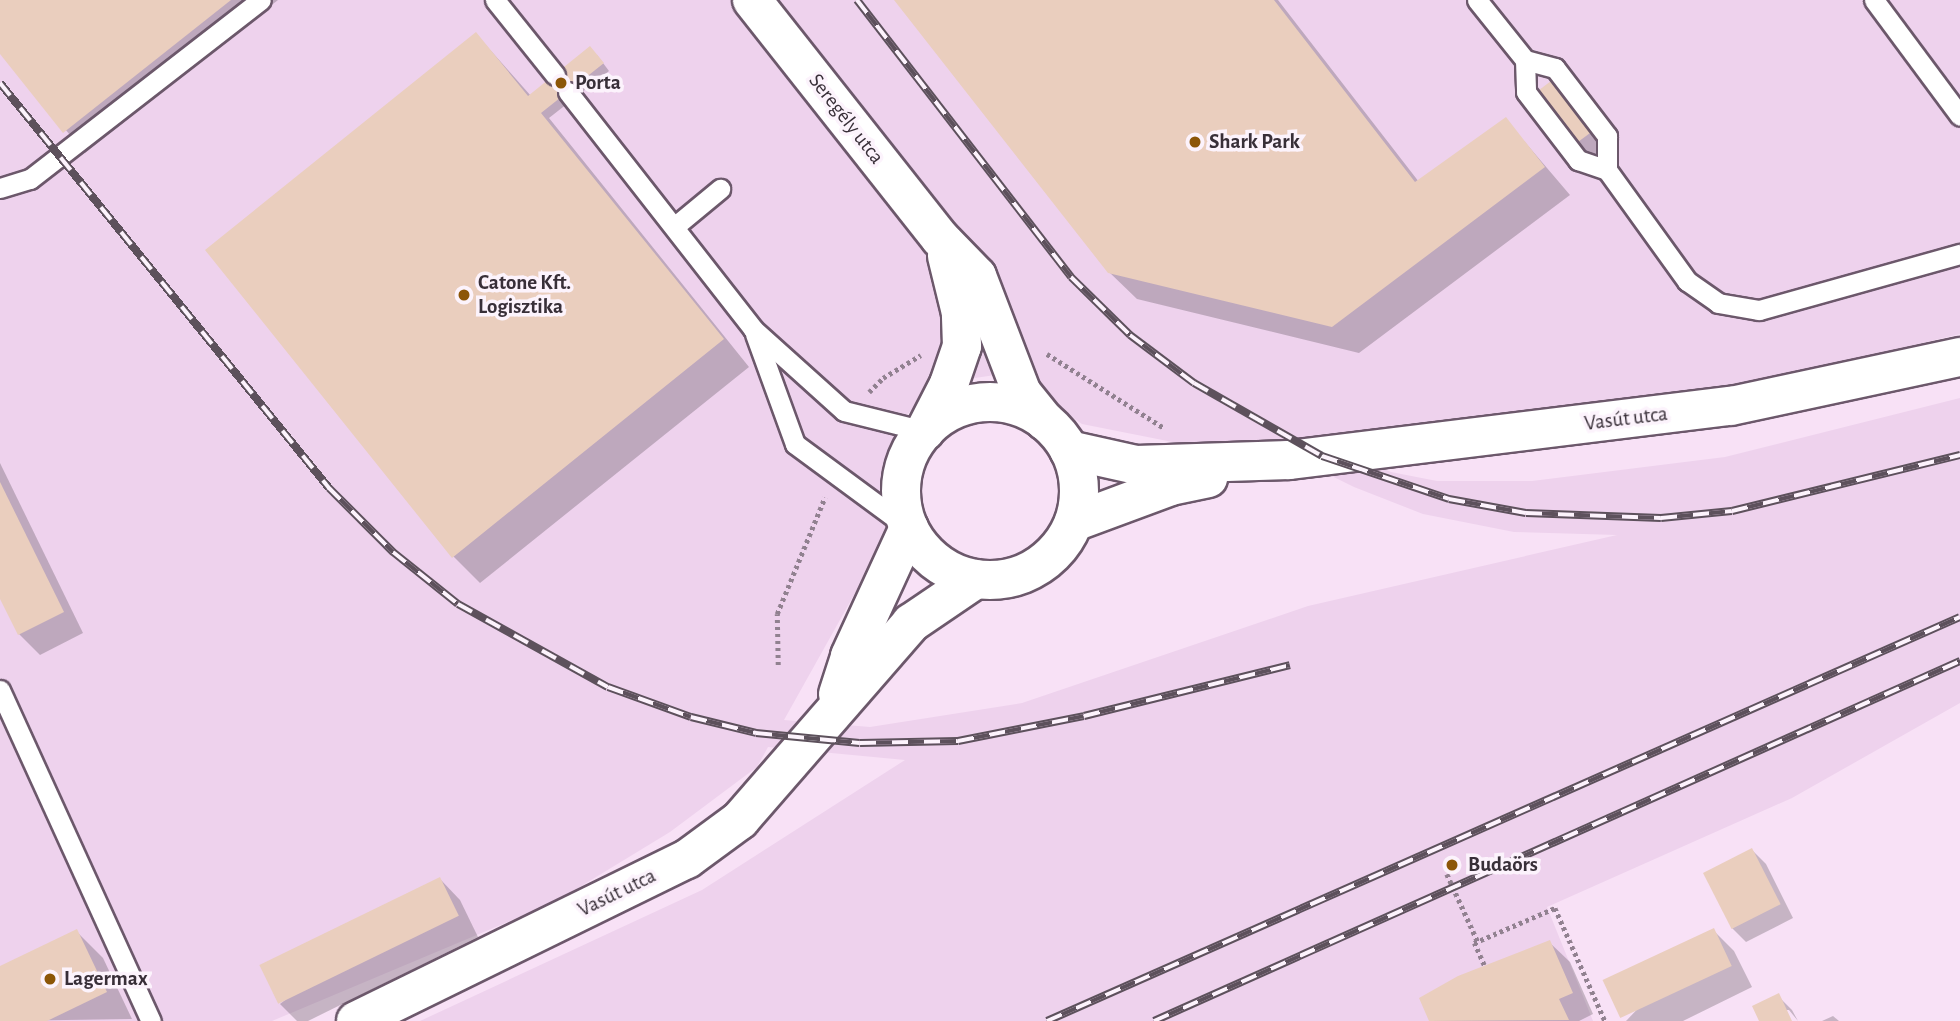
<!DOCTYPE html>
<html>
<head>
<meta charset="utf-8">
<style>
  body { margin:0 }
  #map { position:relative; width:1960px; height:1021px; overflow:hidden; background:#f8e1f6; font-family:"Alegreya Sans",sans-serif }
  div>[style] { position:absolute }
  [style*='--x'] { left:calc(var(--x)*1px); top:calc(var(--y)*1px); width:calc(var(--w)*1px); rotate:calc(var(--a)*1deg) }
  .built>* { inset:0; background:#eed2ed }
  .shadow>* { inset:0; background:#0003 }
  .building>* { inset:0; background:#eacebe; transform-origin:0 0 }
  .path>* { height:4.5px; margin-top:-2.25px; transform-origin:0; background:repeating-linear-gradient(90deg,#918190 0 3.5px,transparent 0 7px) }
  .roads { filter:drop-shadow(2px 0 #6c586b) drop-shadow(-2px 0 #6c586b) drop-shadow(0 2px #6c586b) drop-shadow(0 -2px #6c586b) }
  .lane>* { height:19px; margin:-9.5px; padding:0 9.5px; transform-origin:9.5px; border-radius:9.5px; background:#fff }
  .street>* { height:38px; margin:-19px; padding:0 19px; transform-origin:19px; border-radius:19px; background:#fff }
  .secondary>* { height:38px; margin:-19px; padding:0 19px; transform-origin:19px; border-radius:19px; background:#fff }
  .secondary>.ring { margin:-19px; padding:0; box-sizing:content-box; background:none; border:38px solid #fff; border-radius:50% }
  .rail>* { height:8px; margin-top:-4px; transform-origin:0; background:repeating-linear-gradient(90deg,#fcf3fc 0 16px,#5d515c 0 32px); box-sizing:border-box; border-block:2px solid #5d515c }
  .dots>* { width:19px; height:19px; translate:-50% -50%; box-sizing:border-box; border:4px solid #fcf3fc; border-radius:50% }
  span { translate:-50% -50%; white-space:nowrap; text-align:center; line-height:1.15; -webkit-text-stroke:7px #fcf3fc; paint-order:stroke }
  .poi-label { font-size:21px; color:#382f38; font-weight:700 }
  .left { translate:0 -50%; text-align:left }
  .street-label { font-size:21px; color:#382f38 }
</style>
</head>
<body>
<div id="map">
  <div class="built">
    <i style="clip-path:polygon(evenodd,0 0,1960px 0,1960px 334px,1703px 395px,1329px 445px,1391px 472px,1437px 481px,1532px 481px,1725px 457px,1960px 398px,1960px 703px,1792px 798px,1547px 907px,1593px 1021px,420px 1021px,702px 890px,905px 760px,768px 747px,757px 767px,670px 832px,555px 902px,272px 1021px,0 1021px,0 0,1009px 373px,1082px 424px,1243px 456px,1281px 451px,1354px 487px,1423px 514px,1514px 532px,1617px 535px,1308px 606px,1022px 703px,870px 727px,784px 720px,888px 534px,885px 491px,907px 414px,961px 380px,1009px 373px)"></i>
  </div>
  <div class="shadow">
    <i style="clip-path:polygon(0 0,278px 0,85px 153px,0 51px)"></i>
    <i style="clip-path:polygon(896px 0,1278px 0,1419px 182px,1506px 120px,1570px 195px,1359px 353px,1137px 299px,1109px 272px)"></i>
    <i style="clip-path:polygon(476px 34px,531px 96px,597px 55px,609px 71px,549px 118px,749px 367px,480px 583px,454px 557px,207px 250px)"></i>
    <i style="clip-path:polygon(1555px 80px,1607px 145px,1590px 158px,1576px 144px)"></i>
    <i style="clip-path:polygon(0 463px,83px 633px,40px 655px,19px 634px,0 595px)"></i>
    <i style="clip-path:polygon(1752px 850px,1766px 864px,1793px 918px,1746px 942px,1732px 928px)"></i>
    <i style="clip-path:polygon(440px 879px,460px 900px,478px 937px,308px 1021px,297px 1021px,280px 1004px)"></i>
    <i style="clip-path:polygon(1713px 930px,1734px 951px,1752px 987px,1683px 1021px,1626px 1021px)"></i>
    <i style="clip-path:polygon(76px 931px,103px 958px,132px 1019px,0 1021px,0 968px)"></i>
    <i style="clip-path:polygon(1549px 942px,1570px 962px,1593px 1014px,1579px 1021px,1431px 1021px,1421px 998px)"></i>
    <i style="clip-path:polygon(1778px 996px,1792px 1010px,1798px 1021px,1789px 1010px,1785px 1010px,1790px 1021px,1761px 1021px)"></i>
    <i style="clip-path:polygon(1833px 1016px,1839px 1021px,1822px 1021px)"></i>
  </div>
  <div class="building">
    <i style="clip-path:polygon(0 0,231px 0,63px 133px,0 54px)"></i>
    <i style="clip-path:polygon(894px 0,1274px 0,1415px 182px,1506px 117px,1545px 167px,1332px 327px,1108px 273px)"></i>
    <i style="clip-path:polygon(476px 32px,528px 96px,590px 46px,604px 63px,541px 113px,724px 339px,452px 558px,205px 250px)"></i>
    <i style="left:1555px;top:78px;width:65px;height:24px;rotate:53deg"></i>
    <i style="clip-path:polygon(0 482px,64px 612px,18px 635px,0 599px)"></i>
    <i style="left:1752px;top:848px;width:63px;height:55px;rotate:63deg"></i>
    <i style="left:440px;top:877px;width:43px;height:201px;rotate:64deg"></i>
    <i style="left:1714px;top:928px;width:42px;height:123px;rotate:65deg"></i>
    <i style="clip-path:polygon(77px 929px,107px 992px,47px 1021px,0 1021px,0 966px)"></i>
    <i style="clip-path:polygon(1550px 940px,1573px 993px,1559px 999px,1569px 1020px,1429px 1021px,1419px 998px,1458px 976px)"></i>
    <i style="clip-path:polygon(1779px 993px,1792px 1021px,1759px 1021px,1752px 1006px)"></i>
  </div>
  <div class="path">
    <i style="--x:1047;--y:354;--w:138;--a:32.3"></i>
    <i style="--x:869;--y:392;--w:20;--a:-45"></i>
    <i style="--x:883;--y:378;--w:44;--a:-31.2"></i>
    <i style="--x:778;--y:665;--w:51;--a:-91.1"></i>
    <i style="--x:777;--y:614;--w:126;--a:-67.7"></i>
    <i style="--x:1447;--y:874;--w:75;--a:65.5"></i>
    <i style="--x:1484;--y:965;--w:24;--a:-114"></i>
    <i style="--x:1474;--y:943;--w:88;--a:-23.4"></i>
    <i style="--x:1555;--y:908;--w:124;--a:66.1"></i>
  </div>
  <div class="roads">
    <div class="lane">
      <i style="--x:495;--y:0;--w:96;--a:51.3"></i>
      <i style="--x:1477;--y:0;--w:77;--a:51.3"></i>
      <i style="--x:1525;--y:60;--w:31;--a:15"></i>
      <i style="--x:1555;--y:68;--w:86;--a:52.6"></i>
      <i style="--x:1607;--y:136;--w:34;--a:90"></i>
      <i style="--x:1607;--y:170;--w:137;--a:54.2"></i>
      <i style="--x:1687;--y:281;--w:38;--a:35"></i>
      <i style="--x:1718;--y:303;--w:42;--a:9.7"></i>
      <i style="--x:1759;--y:310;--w:209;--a:-15.6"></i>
      <i style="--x:1874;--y:0;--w:144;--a:53.4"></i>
      <i style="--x:1525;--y:60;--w:32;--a:88"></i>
      <i style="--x:1526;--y:92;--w:86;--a:52.6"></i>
      <i style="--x:1578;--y:160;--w:31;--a:19"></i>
      <i style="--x:568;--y:92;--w:301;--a:52"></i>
      <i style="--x:753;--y:329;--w:122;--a:42"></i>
      <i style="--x:844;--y:411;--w:83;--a:13.9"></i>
      <i style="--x:0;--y:188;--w:31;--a:-17"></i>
      <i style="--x:30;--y:179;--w:292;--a:-37.8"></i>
      <i style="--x:674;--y:227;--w:60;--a:-39.6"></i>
      <i style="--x:755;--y:334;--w:117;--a:70"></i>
      <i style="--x:795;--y:444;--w:142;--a:36.4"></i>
      <i style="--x:0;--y:690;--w:364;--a:65.5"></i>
    </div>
    <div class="street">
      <i style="--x:752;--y:0;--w:303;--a:51.7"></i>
      <i style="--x:940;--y:238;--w:53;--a:45.8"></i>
      <i style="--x:977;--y:276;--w:125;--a:69"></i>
      <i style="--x:1022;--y:393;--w:36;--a:51"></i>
      <i style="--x:925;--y:431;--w:53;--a:-62.9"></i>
      <i style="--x:949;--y:384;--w:40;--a:-71.1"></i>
      <i style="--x:962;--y:346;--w:33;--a:-92"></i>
      <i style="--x:961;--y:313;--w:59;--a:-103.8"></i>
    </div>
    <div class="secondary">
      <i class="ring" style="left:901px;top:402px;width:140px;height:140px"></i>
      <i style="--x:1069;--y:450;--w:69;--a:12.6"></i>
      <i style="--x:1136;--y:465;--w:153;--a:-1.9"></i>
      <i style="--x:1289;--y:460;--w:445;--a:-7"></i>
      <i style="--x:1731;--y:406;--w:234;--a:-12.1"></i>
      <i style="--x:1074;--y:522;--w:103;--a:-20.4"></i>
      <i style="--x:1171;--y:486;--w:38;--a:-12"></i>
      <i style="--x:838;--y:694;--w:40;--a:-72"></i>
      <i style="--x:850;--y:656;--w:141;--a:-65.3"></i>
      <i style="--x:356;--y:1021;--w:369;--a:-26.1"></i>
      <i style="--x:687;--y:859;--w:66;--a:-36.3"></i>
      <i style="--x:740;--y:820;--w:261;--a:-49"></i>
      <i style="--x:911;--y:623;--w:78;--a:-34.1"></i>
    </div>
  </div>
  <div class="rail">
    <i style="--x:857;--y:0;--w:350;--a:52.3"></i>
    <i style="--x:1071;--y:277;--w:83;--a:44.5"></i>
    <i style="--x:1130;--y:335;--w:80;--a:36.9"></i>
    <i style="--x:1194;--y:383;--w:147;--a:29.7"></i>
    <i style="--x:1322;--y:456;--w:134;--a:18.7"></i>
    <i style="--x:1449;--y:499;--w:78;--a:10.3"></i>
    <i style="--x:1526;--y:513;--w:135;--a:2.1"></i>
    <i style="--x:1661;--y:518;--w:71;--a:-5.6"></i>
    <i style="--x:1732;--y:511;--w:235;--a:-13.8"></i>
    <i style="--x:0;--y:83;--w:522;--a:50.91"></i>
    <i style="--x:329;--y:488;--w:91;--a:45"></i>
    <i style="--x:393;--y:552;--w:83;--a:38.7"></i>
    <i style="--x:458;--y:604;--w:171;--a:29"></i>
    <i style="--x:608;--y:687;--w:88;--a:19.9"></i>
    <i style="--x:691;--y:717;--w:67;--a:13.8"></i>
    <i style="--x:756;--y:733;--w:104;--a:5.5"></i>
    <i style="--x:860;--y:743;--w:98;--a:-1.2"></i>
    <i style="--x:958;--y:741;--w:128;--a:-11.2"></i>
    <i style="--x:1084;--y:716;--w:212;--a:-13.9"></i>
    <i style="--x:1047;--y:1021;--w:998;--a:-23.87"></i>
    <i style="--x:1154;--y:1021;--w:883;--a:-24.07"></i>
  </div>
  <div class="dots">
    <i style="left:561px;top:83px;background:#8c5607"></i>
    <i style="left:1195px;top:142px;background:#8c5607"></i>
    <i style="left:464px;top:295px;background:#8c5607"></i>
    <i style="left:1452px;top:865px;background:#8c5607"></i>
    <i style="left:50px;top:979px;background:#8c5607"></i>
  </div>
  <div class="poi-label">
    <span class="left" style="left:575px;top:83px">Porta</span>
    <span class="left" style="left:1209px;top:142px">Shark Park</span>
    <span class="left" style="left:478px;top:295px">Catone Kft.<br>Logisztika</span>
    <span class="left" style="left:1468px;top:865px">Budaörs</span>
    <span class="left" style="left:64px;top:979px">Lagermax</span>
  </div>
  <div class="street-label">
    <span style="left:846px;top:119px;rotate:52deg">Seregély utca</span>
    <span style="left:1626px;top:419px;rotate:-7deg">Vasút utca</span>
    <span style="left:617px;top:893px;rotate:-26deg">Vasút utca</span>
  </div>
</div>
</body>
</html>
